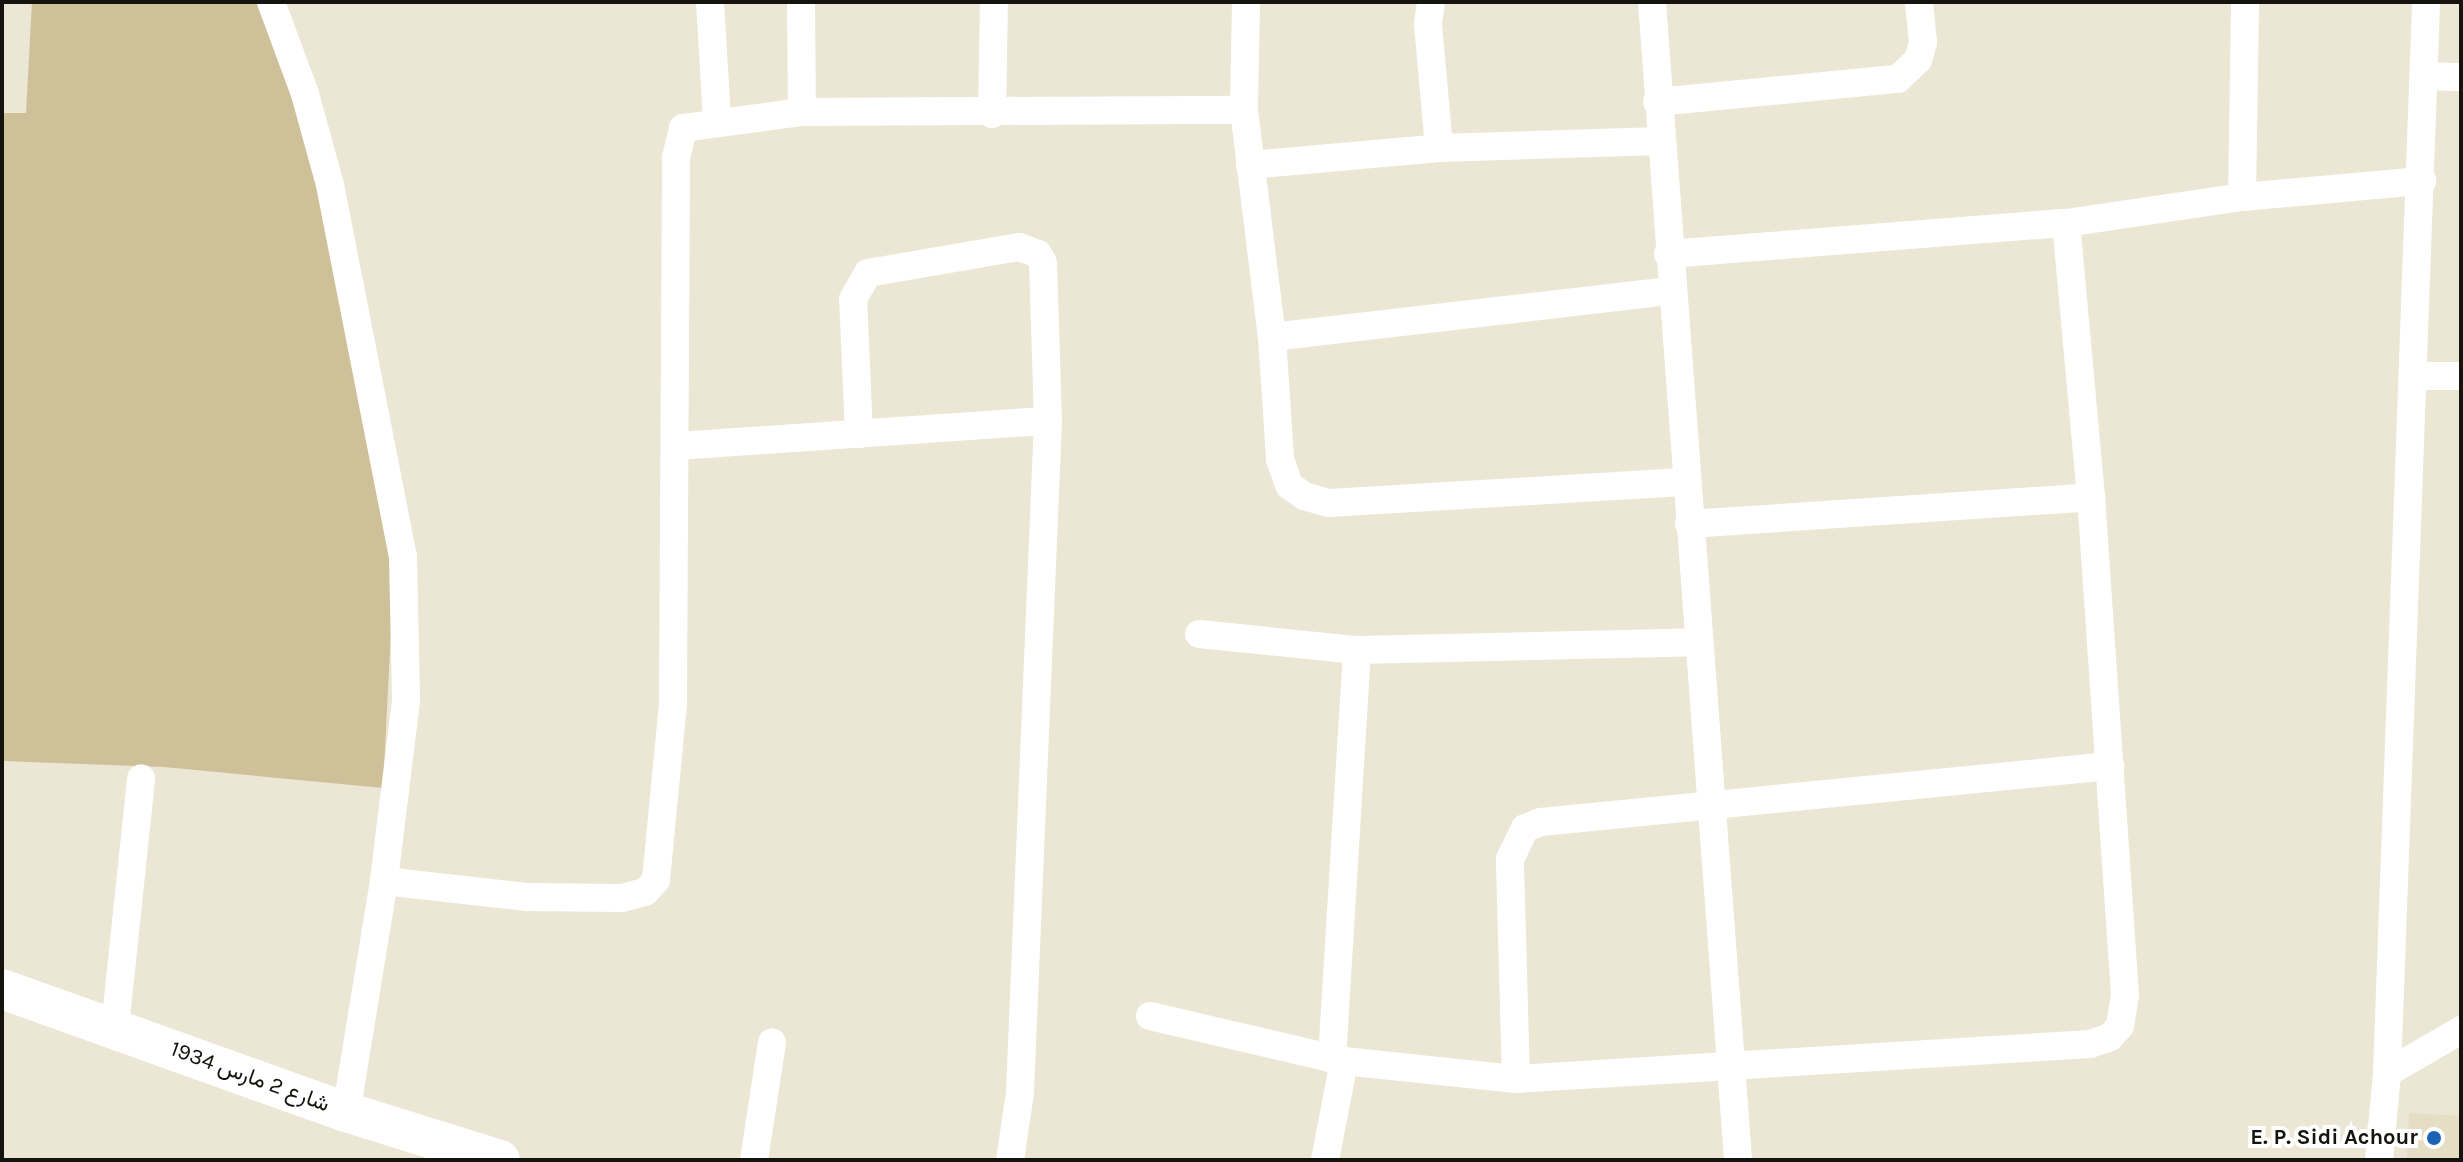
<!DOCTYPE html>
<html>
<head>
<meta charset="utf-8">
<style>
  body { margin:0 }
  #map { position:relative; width:2463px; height:1162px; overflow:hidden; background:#ece6d5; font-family:Karla,Vazirmatn,sans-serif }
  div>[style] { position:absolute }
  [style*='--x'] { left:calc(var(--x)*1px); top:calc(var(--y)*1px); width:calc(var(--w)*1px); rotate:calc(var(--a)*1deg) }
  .built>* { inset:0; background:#e5ddc4; transform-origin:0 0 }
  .green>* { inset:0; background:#cec098 }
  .street>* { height:28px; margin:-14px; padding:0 14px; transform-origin:14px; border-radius:14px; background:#fff }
  .secondary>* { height:40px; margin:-20px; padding:0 20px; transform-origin:20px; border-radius:20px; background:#fff }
  .dots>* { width:22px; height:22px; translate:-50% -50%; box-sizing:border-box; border:4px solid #fff; border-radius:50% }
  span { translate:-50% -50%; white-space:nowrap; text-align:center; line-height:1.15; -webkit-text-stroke:8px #fff; paint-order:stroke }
  .street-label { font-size:22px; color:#15130d }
  .poi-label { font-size:22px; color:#15130d; font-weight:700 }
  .right { translate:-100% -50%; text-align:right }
  .frame { position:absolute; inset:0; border:4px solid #15130d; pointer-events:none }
</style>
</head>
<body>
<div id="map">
  <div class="built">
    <i style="left:2409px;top:1113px;width:52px;height:47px;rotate:3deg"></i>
  </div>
  <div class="green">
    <i style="clip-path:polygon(32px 2px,259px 2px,316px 149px,394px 571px,383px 788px,164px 767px,2px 761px,2px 113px,26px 113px)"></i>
  </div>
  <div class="street">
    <i style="--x:271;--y:2;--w:98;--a:69.7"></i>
    <i style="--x:305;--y:94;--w:94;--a:74.6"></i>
    <i style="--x:330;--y:185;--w:378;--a:78.9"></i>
    <i style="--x:403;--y:556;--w:145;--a:88.8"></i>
    <i style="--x:406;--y:701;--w:181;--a:97"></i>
    <i style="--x:384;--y:881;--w:234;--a:99.3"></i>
    <i style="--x:710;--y:2;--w:118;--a:86.6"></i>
    <i style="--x:801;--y:2;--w:110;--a:89.5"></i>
    <i style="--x:1246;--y:2;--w:108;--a:91.1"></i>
    <i style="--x:1244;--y:110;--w:229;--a:83"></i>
    <i style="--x:1272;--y:337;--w:122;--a:86.2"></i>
    <i style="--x:1280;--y:459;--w:28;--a:71"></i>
    <i style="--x:1289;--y:485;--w:19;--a:36"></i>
    <i style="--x:1304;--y:496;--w:26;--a:16"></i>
    <i style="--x:1329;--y:503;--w:358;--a:-3.4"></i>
    <i style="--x:1431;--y:2;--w:22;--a:98"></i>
    <i style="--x:1428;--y:24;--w:124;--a:84.9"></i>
    <i style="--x:1652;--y:2;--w:1161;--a:85.75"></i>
    <i style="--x:2425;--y:76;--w:36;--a:2"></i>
    <i style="--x:1657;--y:102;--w:242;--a:-5.5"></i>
    <i style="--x:1898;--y:79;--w:28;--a:-44"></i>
    <i style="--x:1918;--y:60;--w:18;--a:-74"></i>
    <i style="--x:1923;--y:43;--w:41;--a:-95.6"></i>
    <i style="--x:992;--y:114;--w:112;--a:-89"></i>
    <i style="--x:1250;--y:165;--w:190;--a:-5.1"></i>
    <i style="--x:1439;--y:148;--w:221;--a:-1.8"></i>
    <i style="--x:2242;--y:197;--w:195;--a:-89.1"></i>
    <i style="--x:1668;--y:254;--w:399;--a:-4.5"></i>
    <i style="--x:2066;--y:223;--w:178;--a:-8.4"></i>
    <i style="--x:2242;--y:197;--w:181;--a:-5.1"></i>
    <i style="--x:1272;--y:337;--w:403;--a:-6.6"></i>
    <i style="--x:2414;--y:376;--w:47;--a:0"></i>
    <i style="--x:859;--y:434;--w:135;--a:-92.5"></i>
    <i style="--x:853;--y:299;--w:30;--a:-60"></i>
    <i style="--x:868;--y:273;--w:153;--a:-9.8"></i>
    <i style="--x:1019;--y:247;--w:20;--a:20"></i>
    <i style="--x:1038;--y:254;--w:10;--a:61"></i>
    <i style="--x:1043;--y:263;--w:158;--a:88.2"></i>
    <i style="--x:1048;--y:421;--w:673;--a:92.39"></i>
    <i style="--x:1020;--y:1093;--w:68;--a:98.5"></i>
    <i style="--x:677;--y:446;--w:372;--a:-3.9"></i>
    <i style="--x:1689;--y:524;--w:403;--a:-3.8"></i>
    <i style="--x:1199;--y:634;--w:159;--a:5.8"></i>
    <i style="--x:1357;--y:650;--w:341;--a:-1.3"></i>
    <i style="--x:384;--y:881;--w:143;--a:6.4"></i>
    <i style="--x:526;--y:897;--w:96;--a:0.6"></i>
    <i style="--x:622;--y:898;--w:24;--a:-15"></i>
    <i style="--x:645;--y:892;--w:16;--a:-47"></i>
    <i style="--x:656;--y:880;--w:179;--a:-84.5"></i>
    <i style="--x:673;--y:702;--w:544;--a:-89.68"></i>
    <i style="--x:676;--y:158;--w:31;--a:-77"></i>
    <i style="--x:683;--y:128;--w:120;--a:-7.7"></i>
    <i style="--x:802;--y:112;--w:442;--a:-0.3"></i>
    <i style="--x:1150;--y:1016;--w:199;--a:13.1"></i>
    <i style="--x:1344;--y:1061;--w:173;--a:6"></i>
    <i style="--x:1516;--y:1079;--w:575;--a:-3.49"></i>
    <i style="--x:2090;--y:1044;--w:21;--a:-19"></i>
    <i style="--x:2110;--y:1037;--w:15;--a:-48"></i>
    <i style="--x:2120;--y:1026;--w:31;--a:-81"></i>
    <i style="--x:2125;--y:995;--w:499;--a:-93.9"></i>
    <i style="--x:2091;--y:497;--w:275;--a:-95.2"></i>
    <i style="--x:115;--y:1027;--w:250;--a:-84"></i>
    <i style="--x:1332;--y:1059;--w:410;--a:-86.5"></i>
    <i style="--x:2387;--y:1073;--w:86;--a:-30.2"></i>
    <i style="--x:1516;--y:1079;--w:220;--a:-91.6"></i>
    <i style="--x:1510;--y:859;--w:34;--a:-64"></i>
    <i style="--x:1525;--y:828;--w:17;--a:-21"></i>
    <i style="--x:1541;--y:822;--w:572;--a:-5.62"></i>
    <i style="--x:754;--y:1160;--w:119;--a:-81.3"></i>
    <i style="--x:1325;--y:1160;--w:101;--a:-79.1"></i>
    <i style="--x:2379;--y:1160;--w:87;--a:-84.7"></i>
    <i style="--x:2387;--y:1073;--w:1072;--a:-87.91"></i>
  </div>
  <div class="secondary">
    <i style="--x:2;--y:989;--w:365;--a:19.7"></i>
    <i style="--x:346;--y:1112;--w:161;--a:17.3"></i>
  </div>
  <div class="dots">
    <i style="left:2434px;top:1138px;background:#1963b2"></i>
  </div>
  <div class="street-label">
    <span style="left:250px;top:1077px;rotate:20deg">شارع 2 مارس 1934</span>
  </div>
  <div class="poi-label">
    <span class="right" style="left:2418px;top:1138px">E. P. Sidi Achour</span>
  </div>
  <div class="frame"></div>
</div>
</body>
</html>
